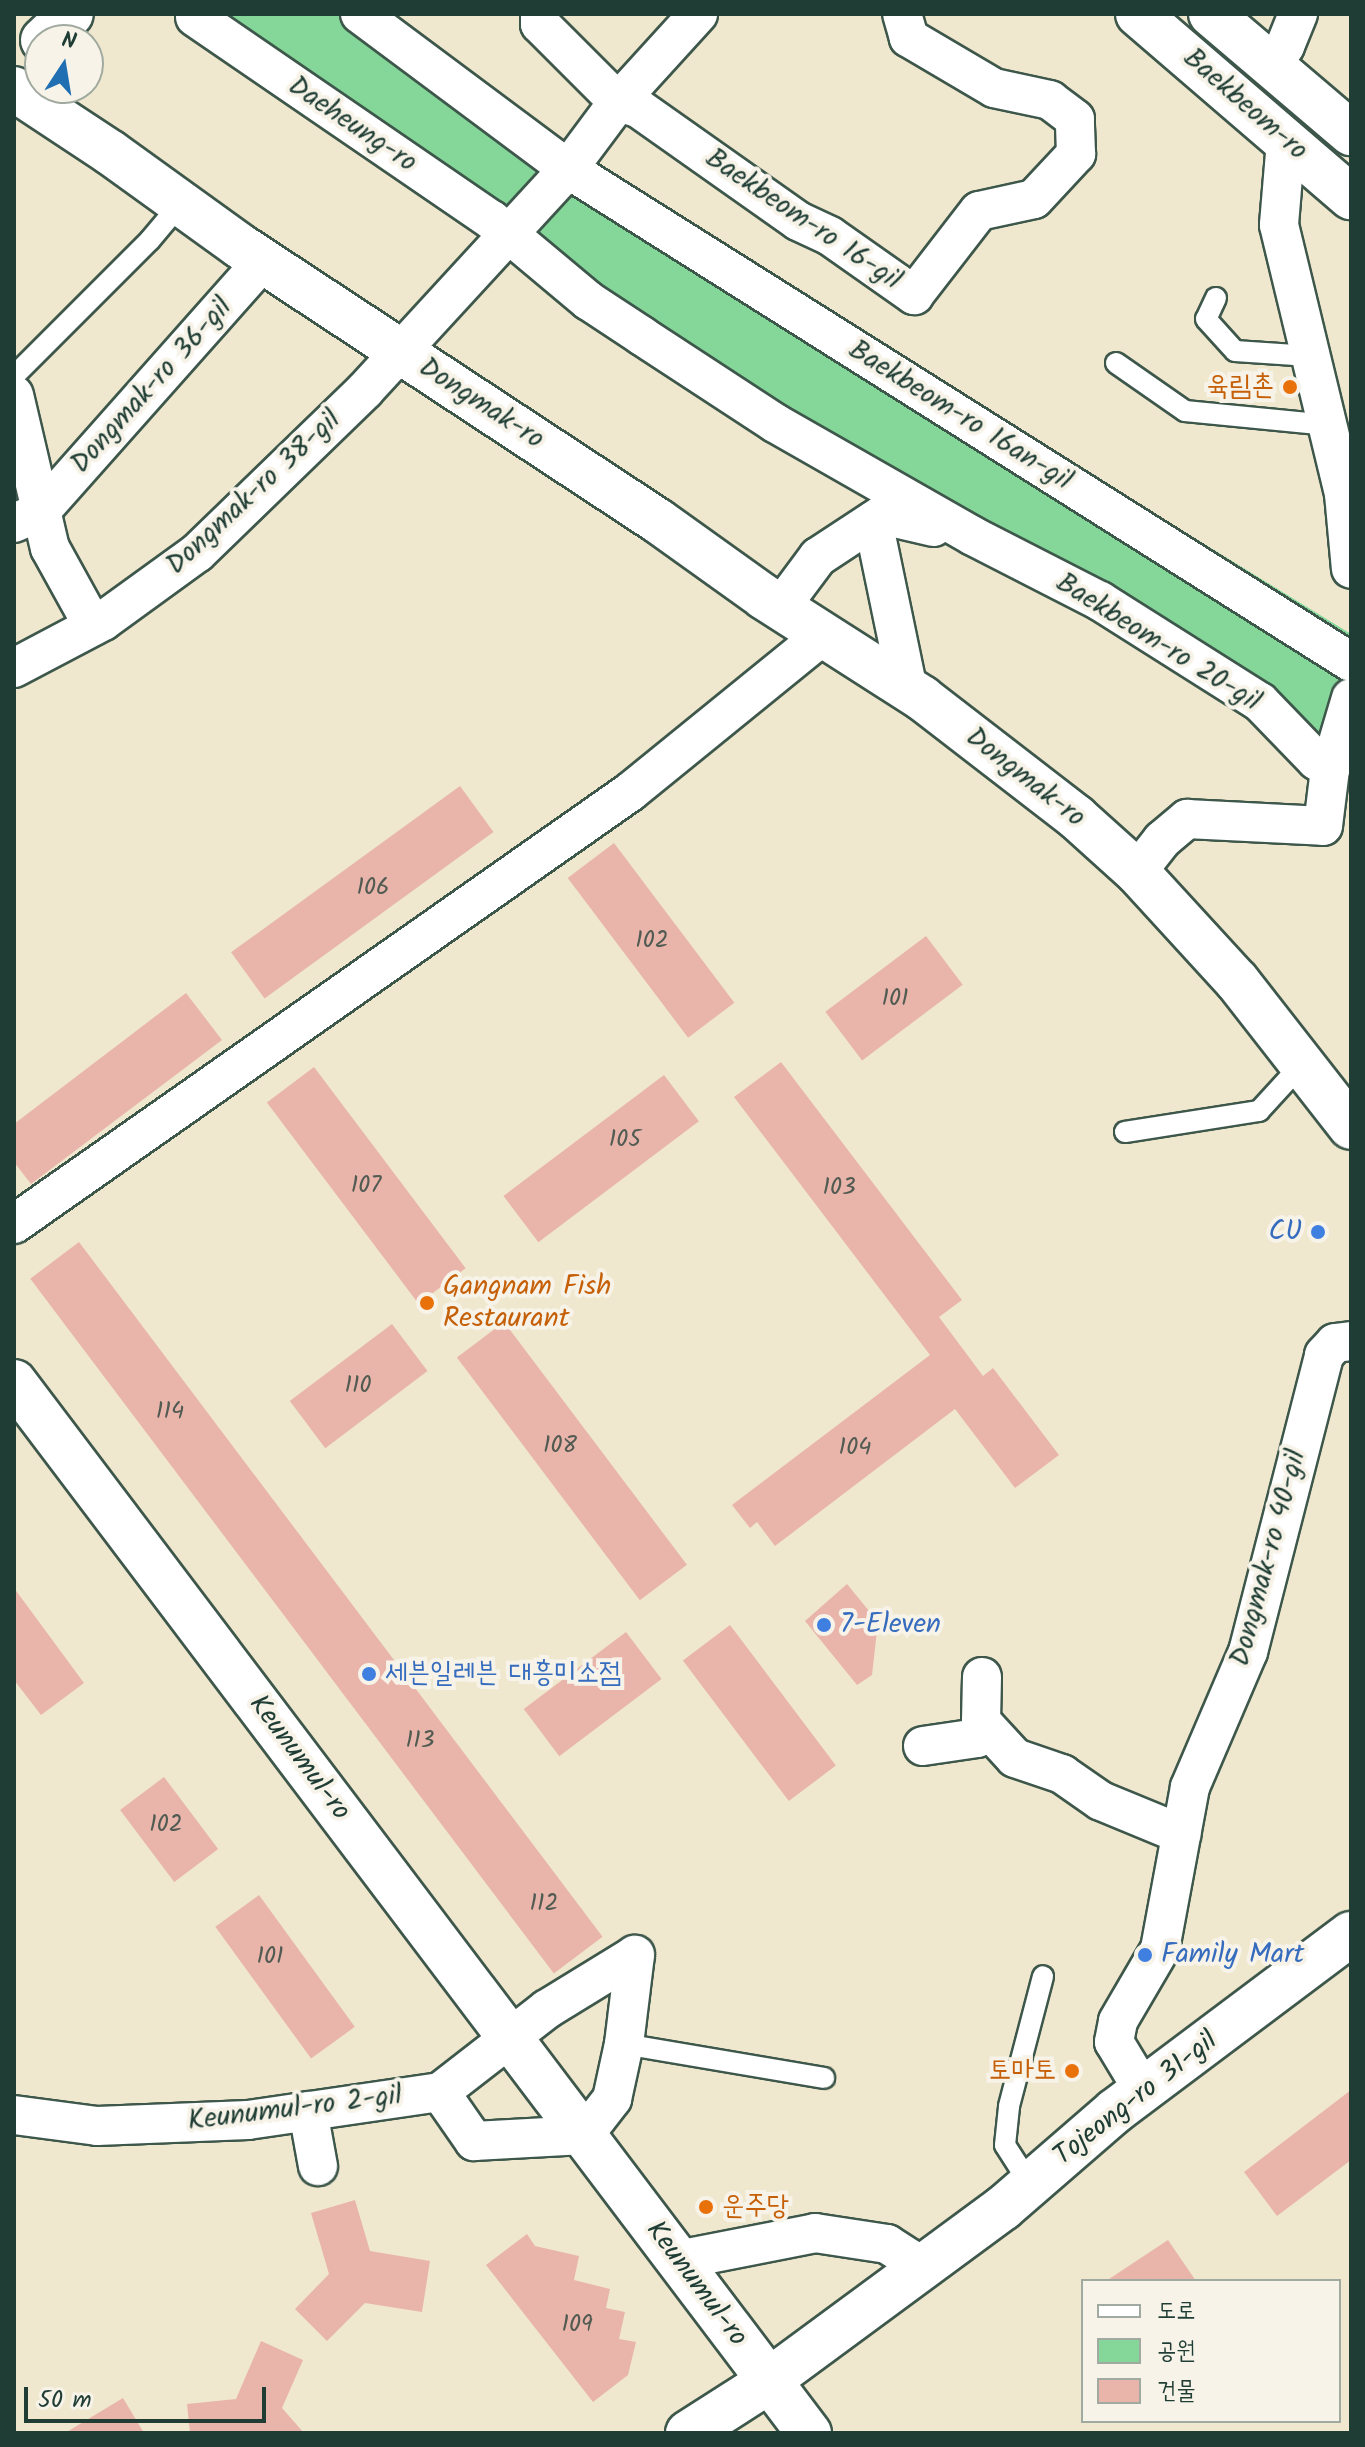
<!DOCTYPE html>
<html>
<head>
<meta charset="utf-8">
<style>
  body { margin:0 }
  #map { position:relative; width:1365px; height:2447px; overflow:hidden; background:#efe8ce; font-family:Kalam,"Poor Story",sans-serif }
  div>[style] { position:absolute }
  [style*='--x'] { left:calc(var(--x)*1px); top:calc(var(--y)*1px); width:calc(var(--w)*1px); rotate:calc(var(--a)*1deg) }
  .green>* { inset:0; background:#84d799 }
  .building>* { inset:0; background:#e9b5ab; transform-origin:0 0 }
  .roads { filter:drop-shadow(2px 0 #3e574b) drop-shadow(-2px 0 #3e574b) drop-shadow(0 2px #3e574b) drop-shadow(0 -2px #3e574b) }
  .service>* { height:20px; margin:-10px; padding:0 10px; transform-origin:10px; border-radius:10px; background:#fff }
  .minor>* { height:38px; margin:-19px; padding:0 19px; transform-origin:19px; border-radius:19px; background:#fff }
  .tertiary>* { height:44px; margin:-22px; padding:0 22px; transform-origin:22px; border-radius:22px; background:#fff }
  .secondary>* { height:44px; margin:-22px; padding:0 22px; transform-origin:22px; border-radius:22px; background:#fff }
  .dots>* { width:22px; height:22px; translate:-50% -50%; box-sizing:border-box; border:4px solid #f7f3e8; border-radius:50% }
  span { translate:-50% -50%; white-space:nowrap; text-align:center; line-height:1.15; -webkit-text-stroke:8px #f7f3e8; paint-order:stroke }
  .number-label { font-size:24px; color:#525b52 }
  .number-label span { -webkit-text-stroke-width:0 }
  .street-label { font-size:28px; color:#1f3d34 }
  .food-label { font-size:28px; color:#c56008 }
  .right { translate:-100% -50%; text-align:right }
  .left { translate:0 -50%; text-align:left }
  .shop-label { font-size:28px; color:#366cbe }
  .frame { position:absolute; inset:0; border:16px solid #1f3d34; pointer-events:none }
  .legend { position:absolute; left:1081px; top:2279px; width:260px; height:144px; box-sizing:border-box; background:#f7f3e8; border:2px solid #a1aaa0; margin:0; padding:10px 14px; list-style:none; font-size:24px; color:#1f3d34 }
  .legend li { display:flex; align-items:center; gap:16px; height:40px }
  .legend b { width:40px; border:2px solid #a1aaa0 }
  .north { position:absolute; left:24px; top:24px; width:80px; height:80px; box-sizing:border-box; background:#f7f3e8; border:2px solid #a1aaa0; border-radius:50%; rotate:12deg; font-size:22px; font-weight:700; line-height:32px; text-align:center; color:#1f3d34 }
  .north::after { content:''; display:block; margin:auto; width:28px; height:36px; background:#1f6fb2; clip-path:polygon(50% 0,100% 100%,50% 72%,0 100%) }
  .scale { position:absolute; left:24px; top:2387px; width:242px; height:36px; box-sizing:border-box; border:4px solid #1f3d34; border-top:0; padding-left:10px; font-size:24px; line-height:28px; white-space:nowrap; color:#1f3d34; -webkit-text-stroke:6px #f7f3e8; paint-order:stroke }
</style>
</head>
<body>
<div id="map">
  <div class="green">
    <i style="clip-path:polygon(230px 14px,394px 14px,642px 199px,1351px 634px,1351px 769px,597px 296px,218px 28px)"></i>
  </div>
  <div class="building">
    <i style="left:460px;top:786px;width:57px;height:283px;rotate:54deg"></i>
    <i style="left:614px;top:843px;width:200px;height:58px;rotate:53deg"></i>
    <i style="left:926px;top:936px;width:61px;height:126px;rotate:53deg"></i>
    <i style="clip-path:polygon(186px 993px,222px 1040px,31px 1184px,14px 1162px,14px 1124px)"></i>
    <i style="clip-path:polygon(781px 1062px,962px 1300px,939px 1317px,983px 1376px,993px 1368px,1059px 1455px,1015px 1488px,955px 1409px,775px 1546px,757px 1522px,750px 1528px,732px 1505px,930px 1355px,734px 1097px)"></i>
    <i style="left:314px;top:1067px;width:252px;height:59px;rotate:53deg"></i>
    <i style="left:664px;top:1075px;width:58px;height:201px;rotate:53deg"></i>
    <i style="left:79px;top:1242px;width:870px;height:61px;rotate:53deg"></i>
    <i style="left:504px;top:1322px;width:304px;height:59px;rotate:53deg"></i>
    <i style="left:392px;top:1324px;width:59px;height:128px;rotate:53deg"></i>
    <i style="clip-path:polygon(847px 1584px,878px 1622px,872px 1675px,857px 1685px,805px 1621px)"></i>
    <i style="clip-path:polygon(14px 1588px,84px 1683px,41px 1715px,14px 1680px)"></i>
    <i style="left:730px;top:1625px;width:176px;height:59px;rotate:53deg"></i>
    <i style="left:626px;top:1632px;width:59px;height:128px;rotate:53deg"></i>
    <i style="left:164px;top:1777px;width:90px;height:55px;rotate:53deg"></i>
    <i style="left:259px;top:1895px;width:163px;height:54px;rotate:54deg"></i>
    <i style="clip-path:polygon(1351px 2090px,1351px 2160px,1277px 2216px,1244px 2172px)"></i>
    <i style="clip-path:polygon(355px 2200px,370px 2251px,430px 2261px,422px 2312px,365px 2303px,327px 2341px,295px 2309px,329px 2274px,311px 2213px)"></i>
    <i style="clip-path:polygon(527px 2234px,535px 2246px,579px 2256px,574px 2280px,610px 2289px,606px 2308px,625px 2312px,619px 2339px,636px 2342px,628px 2375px,593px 2402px,486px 2265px)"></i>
    <i style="clip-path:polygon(1168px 2240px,1196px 2281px,1106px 2281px)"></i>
    <i style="clip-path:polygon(261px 2341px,303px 2360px,282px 2408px,304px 2433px,190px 2433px,187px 2404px,236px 2399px)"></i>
    <i style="clip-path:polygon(123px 2398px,144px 2433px,65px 2433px)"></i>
  </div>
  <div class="roads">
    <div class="service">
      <i style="--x:1216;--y:298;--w:23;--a:115"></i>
      <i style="--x:1206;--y:319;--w:43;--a:47.8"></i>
      <i style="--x:1235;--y:351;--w:60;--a:3.8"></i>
      <i style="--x:1295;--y:355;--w:15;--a:-11"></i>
      <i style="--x:1116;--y:363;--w:84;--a:34.8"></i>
      <i style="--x:1185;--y:411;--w:144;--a:5.6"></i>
      <i style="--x:14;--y:376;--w:192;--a:-45"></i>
      <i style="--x:150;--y:240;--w:48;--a:-50"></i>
      <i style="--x:1125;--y:1132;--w:136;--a:-8.9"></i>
      <i style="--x:1259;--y:1111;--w:64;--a:-47.5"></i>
      <i style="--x:624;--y:2044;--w:203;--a:9.6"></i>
      <i style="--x:1030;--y:2184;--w:46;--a:-122.7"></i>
      <i style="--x:1005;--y:2145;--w:39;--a:-84"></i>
      <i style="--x:1009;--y:2106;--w:134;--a:-75.3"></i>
    </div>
    <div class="minor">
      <i style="--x:360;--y:14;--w:259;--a:36.7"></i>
      <i style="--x:568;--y:169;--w:925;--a:32.2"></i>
      <i style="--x:540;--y:14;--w:10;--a:90"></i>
      <i style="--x:540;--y:24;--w:110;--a:45"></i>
      <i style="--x:618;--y:102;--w:21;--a:17"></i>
      <i style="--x:638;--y:108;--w:196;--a:35.2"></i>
      <i style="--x:798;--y:221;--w:35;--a:25"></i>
      <i style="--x:830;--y:236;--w:103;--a:35.1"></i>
      <i style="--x:914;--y:295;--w:106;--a:-52.3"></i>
      <i style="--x:979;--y:211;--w:56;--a:-12.3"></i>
      <i style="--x:1034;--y:199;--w:62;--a:-47"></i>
      <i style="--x:1076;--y:154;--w:35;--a:-92"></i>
      <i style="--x:1075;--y:119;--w:31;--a:-143"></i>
      <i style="--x:1050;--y:100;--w:57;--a:-167.9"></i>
      <i style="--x:994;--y:88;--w:99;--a:-149.5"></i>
      <i style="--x:909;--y:38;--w:25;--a:-106"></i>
      <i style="--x:195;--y:17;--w:360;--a:34.4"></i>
      <i style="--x:492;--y:220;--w:126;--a:39.9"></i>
      <i style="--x:589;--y:301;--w:64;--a:33.4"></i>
      <i style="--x:642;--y:336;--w:159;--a:33.2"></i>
      <i style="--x:775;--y:423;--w:228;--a:29.7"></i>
      <i style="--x:973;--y:536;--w:143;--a:27.1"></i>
      <i style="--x:1100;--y:601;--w:189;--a:32.3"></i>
      <i style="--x:1260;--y:702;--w:81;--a:46"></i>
      <i style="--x:1316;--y:760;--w:17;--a:33"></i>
      <i style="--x:1272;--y:66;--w:24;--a:-57"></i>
      <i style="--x:1285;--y:46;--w:35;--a:-68"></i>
      <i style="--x:1286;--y:141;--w:84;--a:94.8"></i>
      <i style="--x:1279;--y:225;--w:277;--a:76.4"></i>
      <i style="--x:1344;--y:494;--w:75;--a:84.7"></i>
      <i style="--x:14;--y:395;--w:157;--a:76.8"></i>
      <i style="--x:50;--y:548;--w:89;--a:61.1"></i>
      <i style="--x:873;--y:521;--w:173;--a:78.3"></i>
      <i style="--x:14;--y:523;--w:30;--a:-24"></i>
      <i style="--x:41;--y:511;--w:334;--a:-48.4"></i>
      <i style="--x:780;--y:608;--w:64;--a:-53.3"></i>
      <i style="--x:818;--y:557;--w:77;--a:-33.3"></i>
      <i style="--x:882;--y:515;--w:53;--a:13"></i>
      <i style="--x:14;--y:668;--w:101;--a:-27.8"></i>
      <i style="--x:103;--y:621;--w:116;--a:-35.9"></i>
      <i style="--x:197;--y:553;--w:234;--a:-44.1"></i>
      <i style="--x:365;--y:390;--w:300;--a:-47.4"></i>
      <i style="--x:568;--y:169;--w:84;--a:-53.3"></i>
      <i style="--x:618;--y:102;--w:119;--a:-47.7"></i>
      <i style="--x:1137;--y:872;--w:41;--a:-52"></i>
      <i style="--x:1162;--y:840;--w:33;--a:-40"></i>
      <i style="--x:1187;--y:819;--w:136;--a:2.9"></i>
      <i style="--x:1323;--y:826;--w:57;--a:-83"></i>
      <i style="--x:1330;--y:769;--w:74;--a:-73.5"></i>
      <i style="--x:14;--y:1224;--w:752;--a:-35.04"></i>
      <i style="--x:630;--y:792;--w:249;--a:-39.1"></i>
      <i style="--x:982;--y:1677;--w:44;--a:91.3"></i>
      <i style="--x:981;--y:1721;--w:50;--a:47.4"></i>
      <i style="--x:1015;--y:1758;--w:50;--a:18.8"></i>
      <i style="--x:1062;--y:1774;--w:47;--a:34.7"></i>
      <i style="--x:1101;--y:1801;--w:87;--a:22.4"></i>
      <i style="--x:923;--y:1746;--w:55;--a:-8.4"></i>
      <i style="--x:977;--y:1738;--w:14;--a:-39"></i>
      <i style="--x:1143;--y:2090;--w:56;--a:-121.1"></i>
      <i style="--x:1114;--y:2042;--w:21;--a:-79"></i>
      <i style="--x:1118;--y:2021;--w:83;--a:-59.7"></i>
      <i style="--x:1160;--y:1949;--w:165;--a:-79.5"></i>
      <i style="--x:1190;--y:1787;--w:147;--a:-66.8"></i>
      <i style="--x:1248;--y:1652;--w:307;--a:-75.6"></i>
      <i style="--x:1324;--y:1355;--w:16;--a:-47"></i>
      <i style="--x:1335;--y:1343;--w:16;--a:-7"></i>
      <i style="--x:440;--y:2092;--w:60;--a:55.2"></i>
      <i style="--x:474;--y:2141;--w:110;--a:-3.1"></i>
      <i style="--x:584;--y:2135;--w:46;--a:-52.1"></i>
      <i style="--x:612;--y:2099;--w:56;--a:-77.7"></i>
      <i style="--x:624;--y:2044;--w:90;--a:-83"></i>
      <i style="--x:308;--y:2111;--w:56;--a:79.7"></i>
      <i style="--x:14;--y:2115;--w:84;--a:7.5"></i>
      <i style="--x:97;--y:2126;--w:151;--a:-2.3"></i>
      <i style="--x:248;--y:2120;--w:194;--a:-8.3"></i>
      <i style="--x:440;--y:2092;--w:135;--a:-37.8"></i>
      <i style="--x:547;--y:2009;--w:103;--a:-31.5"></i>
      <i style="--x:678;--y:2260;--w:140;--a:-11.1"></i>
      <i style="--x:815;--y:2233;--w:73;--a:8.7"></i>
      <i style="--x:887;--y:2244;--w:43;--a:32.6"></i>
    </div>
    <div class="tertiary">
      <i style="--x:14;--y:1382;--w:1318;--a:52.9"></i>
      <i style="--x:688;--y:2433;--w:85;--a:-32.6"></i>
      <i style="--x:760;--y:2387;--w:302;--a:-36.4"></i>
      <i style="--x:1003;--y:2208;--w:148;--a:-40.9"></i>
      <i style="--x:1115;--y:2111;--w:295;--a:-36.9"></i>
    </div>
    <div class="secondary">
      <i style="--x:1138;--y:14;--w:281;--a:40.7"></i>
      <i style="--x:1211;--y:14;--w:184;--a:40.4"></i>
      <i style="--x:43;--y:40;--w:38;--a:-43"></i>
      <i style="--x:14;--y:89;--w:116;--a:33.4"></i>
      <i style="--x:111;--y:153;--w:159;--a:35.8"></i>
      <i style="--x:240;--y:246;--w:500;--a:33.34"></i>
      <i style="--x:658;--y:521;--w:130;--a:35.6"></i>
      <i style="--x:764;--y:597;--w:188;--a:32.6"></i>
      <i style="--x:922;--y:698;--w:195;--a:37.7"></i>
      <i style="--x:1076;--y:817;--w:82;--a:42"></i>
      <i style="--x:1137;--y:872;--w:148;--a:47.5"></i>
      <i style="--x:1237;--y:981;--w:185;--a:52"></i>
    </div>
  </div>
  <div class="dots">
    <i style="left:1290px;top:387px;background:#e8710a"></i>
    <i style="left:1318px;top:1232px;background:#3f7fe0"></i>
    <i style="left:427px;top:1303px;background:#e8710a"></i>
    <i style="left:824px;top:1625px;background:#3f7fe0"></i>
    <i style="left:369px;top:1674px;background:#3f7fe0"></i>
    <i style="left:1145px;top:1955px;background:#3f7fe0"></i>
    <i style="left:1072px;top:2071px;background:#e8710a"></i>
    <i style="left:706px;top:2207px;background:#e8710a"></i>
  </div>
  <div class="number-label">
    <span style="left:373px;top:888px">106</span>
    <span style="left:652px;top:941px">102</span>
    <span style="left:895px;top:999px">101</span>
    <span style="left:625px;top:1140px">105</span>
    <span style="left:366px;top:1186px">107</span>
    <span style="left:839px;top:1188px">103</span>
    <span style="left:358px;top:1386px">110</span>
    <span style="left:170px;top:1412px">114</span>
    <span style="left:560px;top:1446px">108</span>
    <span style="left:855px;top:1448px">104</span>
    <span style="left:420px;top:1741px">113</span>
    <span style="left:166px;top:1825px">102</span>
    <span style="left:544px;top:1904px">112</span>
    <span style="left:270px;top:1957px">101</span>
    <span style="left:577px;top:2325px">109</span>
  </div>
  <div class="street-label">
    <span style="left:1245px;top:105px;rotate:41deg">Baekbeom-ro</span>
    <span style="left:352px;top:125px;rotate:34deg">Daeheung-ro</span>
    <span style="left:803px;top:220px;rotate:34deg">Baekbeom-ro 16-gil</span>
    <span style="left:152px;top:386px;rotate:-48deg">Dongmak-ro 36-gil</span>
    <span style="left:481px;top:404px;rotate:33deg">Dongmak-ro</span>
    <span style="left:960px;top:416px;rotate:32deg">Baekbeom-ro 16an-gil</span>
    <span style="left:254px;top:493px;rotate:-43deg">Dongmak-ro 38-gil</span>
    <span style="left:1158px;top:643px;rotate:32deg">Baekbeom-ro 20-gil</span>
    <span style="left:1025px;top:778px;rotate:38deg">Dongmak-ro</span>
    <span style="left:1269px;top:1558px;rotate:-75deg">Dongmak-ro 40-gil</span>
    <span style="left:299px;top:1758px;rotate:53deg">Keunumul-ro</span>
    <span style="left:1136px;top:2099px;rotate:-38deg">Tojeong-ro 31-gil</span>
    <span style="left:295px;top:2109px;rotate:-7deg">Keunumul-ro 2-gil</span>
    <span style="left:696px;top:2284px;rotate:53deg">Keunumul-ro</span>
  </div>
  <div class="food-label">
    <span class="right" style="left:1274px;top:387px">육림촌</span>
    <span class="left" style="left:443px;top:1303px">Gangnam Fish<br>Restaurant</span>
    <span class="right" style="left:1056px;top:2071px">토마토</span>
    <span class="left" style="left:722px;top:2207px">운주당</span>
  </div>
  <div class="shop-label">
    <span class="right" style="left:1302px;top:1232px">CU</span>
    <span class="left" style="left:840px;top:1625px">7-Eleven</span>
    <span class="left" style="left:385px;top:1674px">세븐일레븐 대흥미소점</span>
    <span class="left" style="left:1161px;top:1955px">Family Mart</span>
  </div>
  <div class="frame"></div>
  <ul class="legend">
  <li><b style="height:10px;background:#fff"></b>도로</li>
  <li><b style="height:22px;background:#84d799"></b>공원</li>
  <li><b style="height:22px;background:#e9b5ab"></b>건물</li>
  </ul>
  <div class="north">N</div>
  <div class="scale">50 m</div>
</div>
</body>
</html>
